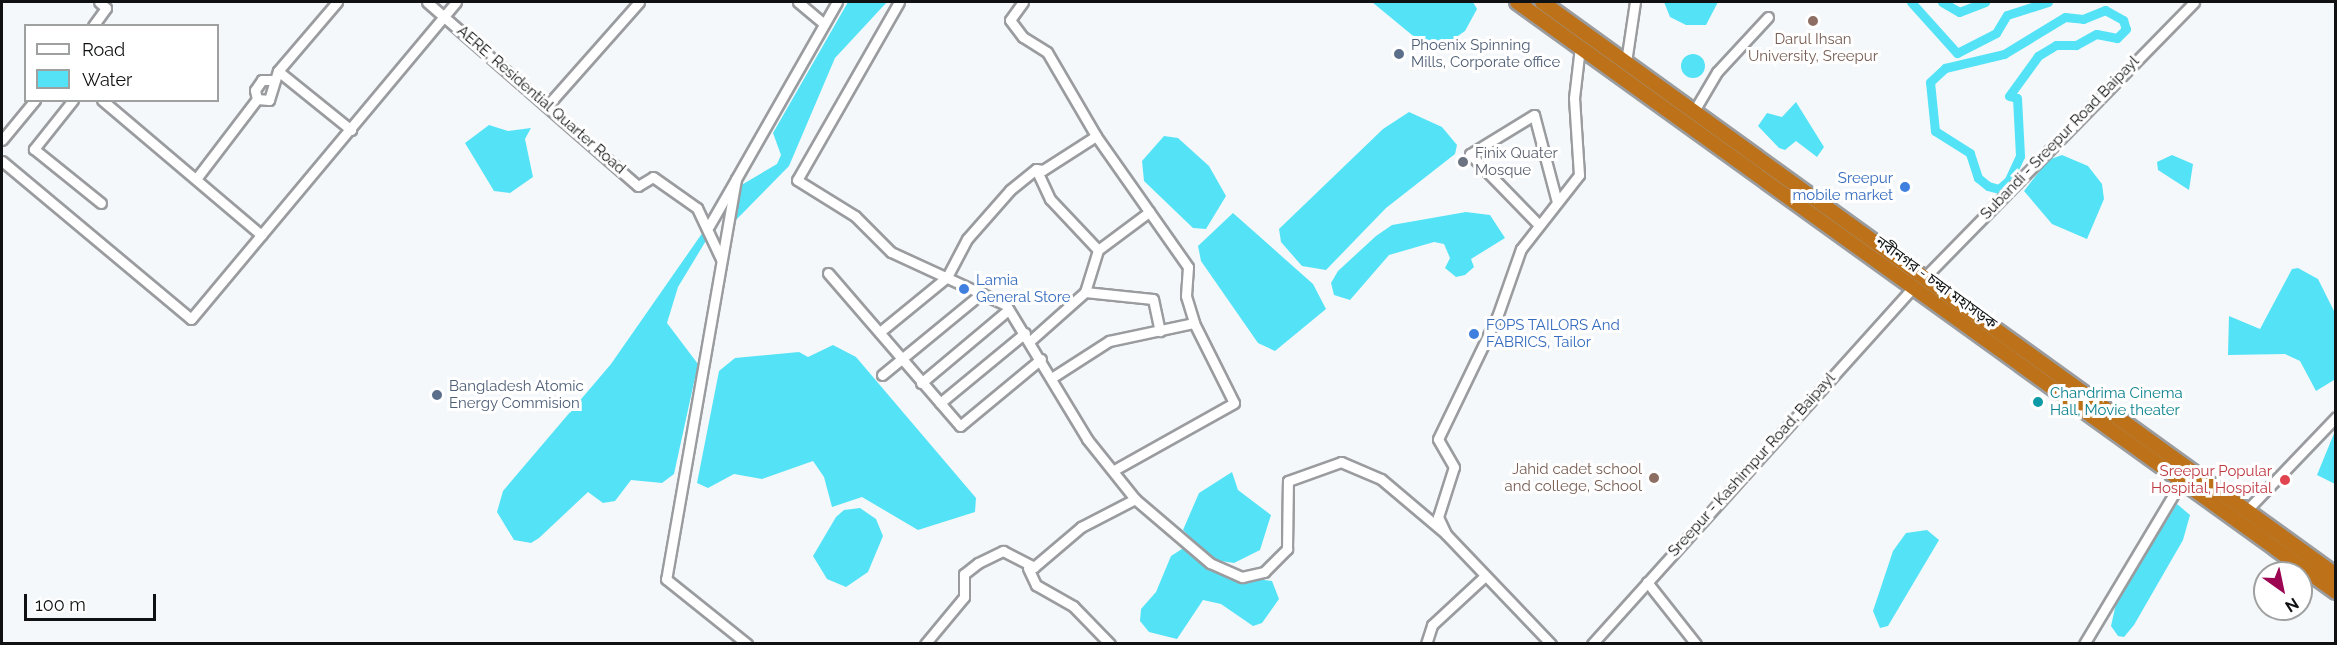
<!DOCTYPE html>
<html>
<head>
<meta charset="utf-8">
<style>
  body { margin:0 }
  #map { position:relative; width:2337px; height:645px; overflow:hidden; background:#f5f8fb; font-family:Raleway,"Noto Sans Bengali",sans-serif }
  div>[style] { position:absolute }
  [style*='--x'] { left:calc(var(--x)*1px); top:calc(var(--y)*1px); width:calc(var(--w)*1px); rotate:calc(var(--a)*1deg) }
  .water>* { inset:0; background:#54e3f6 }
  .round { border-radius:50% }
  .canal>* { height:9px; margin:-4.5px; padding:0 4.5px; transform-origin:4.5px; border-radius:4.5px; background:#54e3f6 }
  .roads { filter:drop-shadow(2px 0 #9a9c9f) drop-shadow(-2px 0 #9a9c9f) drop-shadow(0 2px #9a9c9f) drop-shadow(0 -2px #9a9c9f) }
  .minor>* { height:9px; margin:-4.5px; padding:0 4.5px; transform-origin:4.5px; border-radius:4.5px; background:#fff }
  .highway>* { height:14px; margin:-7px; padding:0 7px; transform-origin:7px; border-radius:7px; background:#bd7219 }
  .dots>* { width:16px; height:16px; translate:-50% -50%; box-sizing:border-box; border:3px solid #fff; border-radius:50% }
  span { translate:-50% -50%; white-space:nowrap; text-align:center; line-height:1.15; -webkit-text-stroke:6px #fff; paint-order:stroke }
  .education-label { font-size:15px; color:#785e54 }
  .right { translate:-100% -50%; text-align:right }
  .service-label { font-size:15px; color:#4e5e75 }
  .left { translate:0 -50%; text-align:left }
  .street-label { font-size:15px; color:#101112 }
  .worship-label { font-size:15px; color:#5b616d }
  .shop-label { font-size:15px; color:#366cbe }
  .culture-label { font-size:15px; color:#0d838f }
  .health-label { font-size:15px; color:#be3a42 }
  .frame { position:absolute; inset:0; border:3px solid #101112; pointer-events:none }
  .legend { position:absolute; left:24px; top:24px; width:195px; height:78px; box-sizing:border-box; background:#fff; border:2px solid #9fa0a0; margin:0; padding:8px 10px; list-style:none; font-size:18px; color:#101112 }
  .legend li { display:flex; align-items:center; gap:12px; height:30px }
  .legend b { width:30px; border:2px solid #9fa0a0 }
  .north { position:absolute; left:2253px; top:561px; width:60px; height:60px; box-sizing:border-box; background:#fff; border:2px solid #9fa0a0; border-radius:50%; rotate:147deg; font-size:16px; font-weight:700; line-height:24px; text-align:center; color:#101112 }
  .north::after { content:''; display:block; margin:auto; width:21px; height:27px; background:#9c0552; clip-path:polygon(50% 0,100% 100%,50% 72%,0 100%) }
  .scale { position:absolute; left:24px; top:594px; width:132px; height:27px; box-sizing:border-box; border:3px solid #101112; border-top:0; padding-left:8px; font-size:18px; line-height:21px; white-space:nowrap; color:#101112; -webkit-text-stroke:4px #fff; paint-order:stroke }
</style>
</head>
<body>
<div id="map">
  <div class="water">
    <i style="clip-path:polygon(848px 2px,887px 2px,835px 58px,789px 166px,732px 224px,738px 187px,777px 164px,781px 155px,773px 133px)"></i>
    <i style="clip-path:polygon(1372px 2px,1473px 2px,1477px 9px,1465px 31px,1439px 49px,1412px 35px)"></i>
    <i style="clip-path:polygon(1664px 2px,1718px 2px,1706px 25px,1686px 25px,1670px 17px)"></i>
    <i class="round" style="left:1681px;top:54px;width:24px;height:24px"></i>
    <i style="clip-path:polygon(1796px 102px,1824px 147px,1817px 157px,1796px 141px,1785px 150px,1779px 148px,1758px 126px,1767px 113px,1782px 117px)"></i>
    <i style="clip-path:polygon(1409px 112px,1442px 127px,1457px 145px,1455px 154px,1386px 208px,1326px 270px,1302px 266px,1281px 242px,1279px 229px,1383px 129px)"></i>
    <i style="clip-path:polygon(489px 125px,508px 131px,531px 128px,525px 139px,533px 177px,510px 193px,494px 191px,465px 143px)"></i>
    <i style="clip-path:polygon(1164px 136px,1178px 138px,1209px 166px,1226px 196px,1206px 229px,1193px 228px,1144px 181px,1142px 161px)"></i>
    <i style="clip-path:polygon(2062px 155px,2088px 166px,2102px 184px,2104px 199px,2087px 239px,2052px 224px,2024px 191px,2048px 160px)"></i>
    <i style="clip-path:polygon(2172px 155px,2193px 164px,2189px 190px,2158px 170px,2157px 162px)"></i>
    <i style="clip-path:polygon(1466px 212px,1490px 215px,1505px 238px,1471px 259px,1474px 267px,1465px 275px,1456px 277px,1445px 268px,1450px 258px,1444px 244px,1434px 242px,1389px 255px,1350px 300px,1334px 295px,1331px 283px,1338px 271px,1376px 236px,1392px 225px)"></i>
    <i style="clip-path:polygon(1233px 213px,1313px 284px,1326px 309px,1275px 351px,1258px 343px,1201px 261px,1198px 246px)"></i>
    <i style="clip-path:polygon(703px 232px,707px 239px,678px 287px,667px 323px,698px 364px,674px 474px,662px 483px,631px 480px,615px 501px,603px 503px,588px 492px,539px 538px,531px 543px,514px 540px,497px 512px,503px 491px,611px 364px)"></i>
    <i style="clip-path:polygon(2298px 268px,2318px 279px,2335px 313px,2334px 380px,2316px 391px,2300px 361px,2285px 354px,2228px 355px,2229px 316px,2260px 329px,2292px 269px)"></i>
    <i style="clip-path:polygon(833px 345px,856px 357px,976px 498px,975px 512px,918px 530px,862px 497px,832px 507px,824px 477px,813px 461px,762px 479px,734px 474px,708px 488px,697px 483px,719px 371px,735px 358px,799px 352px,808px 357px)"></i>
    <i style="clip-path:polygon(2335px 431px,2335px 484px,2317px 475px)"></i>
    <i style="clip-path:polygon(1232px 472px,1238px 490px,1271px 515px,1260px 550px,1234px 563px,1214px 560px,1183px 530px,1199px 493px)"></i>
    <i style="clip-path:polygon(2177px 504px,2190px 515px,2183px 540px,2134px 625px,2124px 637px,2118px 636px,2111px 626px,2117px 599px)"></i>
    <i style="clip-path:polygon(860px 508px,876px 519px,883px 536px,868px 572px,846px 587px,827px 579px,813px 556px,836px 517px,844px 510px)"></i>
    <i style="clip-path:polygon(1927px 530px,1939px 540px,1888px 626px,1880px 628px,1873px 611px,1893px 551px,1906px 533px)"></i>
    <i style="clip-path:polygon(1185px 547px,1225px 575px,1272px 581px,1279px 599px,1262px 623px,1253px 626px,1221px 604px,1203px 600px,1177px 639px,1149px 632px,1140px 621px,1141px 609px,1156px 592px,1171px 556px)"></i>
  </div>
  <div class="canal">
    <i style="--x:1911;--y:2;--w:69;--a:48"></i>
    <i style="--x:1957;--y:53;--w:44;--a:-27.1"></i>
    <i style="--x:1996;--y:33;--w:21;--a:-59"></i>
    <i style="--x:2007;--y:15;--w:43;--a:-17.6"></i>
    <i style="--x:1942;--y:2;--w:20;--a:30"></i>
    <i style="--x:1959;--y:12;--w:28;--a:-21"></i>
    <i style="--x:2105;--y:10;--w:21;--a:29"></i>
    <i style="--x:2123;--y:20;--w:9;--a:72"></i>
    <i style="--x:2126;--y:29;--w:13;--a:135"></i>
    <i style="--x:2117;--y:38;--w:21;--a:-169"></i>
    <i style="--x:2096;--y:34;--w:23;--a:151"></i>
    <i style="--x:2076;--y:45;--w:20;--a:180"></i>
    <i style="--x:2056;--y:45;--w:21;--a:149"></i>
    <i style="--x:2038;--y:56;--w:49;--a:125.9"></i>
    <i style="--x:2009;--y:96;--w:8;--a:14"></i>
    <i style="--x:2017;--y:98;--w:58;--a:87"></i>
    <i style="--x:2020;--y:156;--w:26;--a:115"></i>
    <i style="--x:2009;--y:180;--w:13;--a:138"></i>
    <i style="--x:1999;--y:189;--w:11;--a:-165"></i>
    <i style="--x:1988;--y:186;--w:13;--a:-141"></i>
    <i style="--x:1978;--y:178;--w:26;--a:-108"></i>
    <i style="--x:1970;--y:153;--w:41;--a:-147.8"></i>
    <i style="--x:1935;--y:131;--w:49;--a:-95.8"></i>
    <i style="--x:1930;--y:82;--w:21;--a:-43"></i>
    <i style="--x:1945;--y:68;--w:61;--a:-13.3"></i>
    <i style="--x:2004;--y:54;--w:71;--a:-31.2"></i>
    <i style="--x:2065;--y:17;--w:18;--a:6"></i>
    <i style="--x:2083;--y:19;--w:24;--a:-22"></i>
  </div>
  <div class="roads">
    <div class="minor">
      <i style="--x:427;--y:2;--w:280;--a:41.1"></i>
      <i style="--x:638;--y:186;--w:17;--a:-31"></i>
      <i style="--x:653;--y:177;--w:54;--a:35.2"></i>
      <i style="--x:697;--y:208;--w:56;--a:64.8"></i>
      <i style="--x:798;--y:2;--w:34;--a:40"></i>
      <i style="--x:899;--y:2;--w:205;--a:119.8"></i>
      <i style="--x:797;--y:180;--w:68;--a:31.8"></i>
      <i style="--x:855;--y:216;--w:51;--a:45"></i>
      <i style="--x:891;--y:252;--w:127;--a:24.7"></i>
      <i style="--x:1006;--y:305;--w:157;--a:58.8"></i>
      <i style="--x:1087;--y:439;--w:77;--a:51.3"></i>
      <i style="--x:1135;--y:499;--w:99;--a:40.5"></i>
      <i style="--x:1210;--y:563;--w:35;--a:24"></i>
      <i style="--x:1242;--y:577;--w:23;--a:-13"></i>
      <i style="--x:1264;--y:572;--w:33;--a:-45"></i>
      <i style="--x:1287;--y:549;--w:68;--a:-89.2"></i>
      <i style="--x:1288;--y:481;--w:56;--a:-19.7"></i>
      <i style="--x:1341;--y:462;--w:43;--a:23"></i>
      <i style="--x:1381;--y:479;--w:85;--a:40.2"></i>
      <i style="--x:1023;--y:2;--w:22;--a:126"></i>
      <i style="--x:1010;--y:20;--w:21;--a:53"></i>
      <i style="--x:1023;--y:37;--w:28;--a:32"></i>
      <i style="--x:1047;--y:52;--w:97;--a:59.7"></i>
      <i style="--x:1096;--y:136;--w:160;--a:54.9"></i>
      <i style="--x:1188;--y:267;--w:29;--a:94"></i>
      <i style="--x:1186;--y:296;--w:28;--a:73"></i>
      <i style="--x:1194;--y:323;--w:89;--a:63.4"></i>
      <i style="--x:1234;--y:403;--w:135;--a:150.8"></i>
      <i style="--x:93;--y:26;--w:22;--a:-54"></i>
      <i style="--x:106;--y:8;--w:9;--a:-139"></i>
      <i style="--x:1626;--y:62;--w:61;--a:-81.5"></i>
      <i style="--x:278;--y:71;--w:91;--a:-49.5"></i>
      <i style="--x:257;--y:99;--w:9;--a:-103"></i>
      <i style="--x:255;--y:90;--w:12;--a:-55"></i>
      <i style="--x:262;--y:80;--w:9;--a:0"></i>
      <i style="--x:73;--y:100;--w:63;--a:128.5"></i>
      <i style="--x:34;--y:149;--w:86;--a:38.9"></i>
      <i style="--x:102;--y:100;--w:209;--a:40.3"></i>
      <i style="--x:547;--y:106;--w:139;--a:-48.5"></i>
      <i style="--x:1694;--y:111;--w:45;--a:-59.5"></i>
      <i style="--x:1717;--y:72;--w:75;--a:-47.2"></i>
      <i style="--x:2;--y:140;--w:52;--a:-50.5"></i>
      <i style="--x:2;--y:161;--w:246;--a:39.9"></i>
      <i style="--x:191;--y:319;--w:413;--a:-50.1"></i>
      <i style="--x:1036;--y:169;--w:33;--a:65"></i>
      <i style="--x:1050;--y:199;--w:70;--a:46.7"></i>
      <i style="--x:196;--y:179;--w:101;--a:-52.7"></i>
      <i style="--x:257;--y:99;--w:12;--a:5"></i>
      <i style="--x:269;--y:100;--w:30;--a:-73"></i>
      <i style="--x:278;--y:71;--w:94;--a:38.9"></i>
      <i style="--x:736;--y:179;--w:204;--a:-60.3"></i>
      <i style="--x:1539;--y:225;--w:99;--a:-134.2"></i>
      <i style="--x:1470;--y:154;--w:75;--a:-31.4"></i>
      <i style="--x:1534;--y:115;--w:90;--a:75.2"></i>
      <i style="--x:709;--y:226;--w:54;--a:-60.1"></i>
      <i style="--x:736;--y:179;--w:406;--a:99.9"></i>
      <i style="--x:666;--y:579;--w:104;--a:38.7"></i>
      <i style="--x:828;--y:273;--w:202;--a:49.2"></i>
      <i style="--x:960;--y:426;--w:105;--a:-39.6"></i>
      <i style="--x:1926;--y:276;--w:383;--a:-45.6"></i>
      <i style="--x:1085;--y:292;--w:68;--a:5.9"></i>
      <i style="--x:1153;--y:299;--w:33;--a:78"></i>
      <i style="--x:881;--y:331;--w:85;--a:-39.3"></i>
      <i style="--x:947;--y:277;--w:43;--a:-62.2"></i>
      <i style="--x:967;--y:239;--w:65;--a:-48.7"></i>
      <i style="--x:1010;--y:190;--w:33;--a:-39"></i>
      <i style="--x:1036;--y:169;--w:7;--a:8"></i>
      <i style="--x:1043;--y:170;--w:63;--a:-32.7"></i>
      <i style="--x:1030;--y:341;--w:74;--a:-41.7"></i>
      <i style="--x:1085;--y:292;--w:44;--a:-72.8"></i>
      <i style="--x:1098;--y:250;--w:64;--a:-36.7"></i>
      <i style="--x:882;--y:375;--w:129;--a:-39.4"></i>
      <i style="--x:1053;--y:377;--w:67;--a:-32.7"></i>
      <i style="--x:1109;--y:341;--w:87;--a:-12"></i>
      <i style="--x:921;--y:383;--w:114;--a:-40"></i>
      <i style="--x:940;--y:403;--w:110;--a:-39.5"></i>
      <i style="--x:2246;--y:511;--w:130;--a:-46.2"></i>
      <i style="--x:1028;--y:568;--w:19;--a:65"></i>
      <i style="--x:1036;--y:585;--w:43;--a:29.6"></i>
      <i style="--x:1073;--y:606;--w:53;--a:45.8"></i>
      <i style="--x:1647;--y:582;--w:79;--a:51.7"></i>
      <i style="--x:925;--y:644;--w:61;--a:-50.3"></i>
      <i style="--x:964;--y:597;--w:23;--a:-90"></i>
      <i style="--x:964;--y:574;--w:18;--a:-38"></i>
      <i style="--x:978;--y:563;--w:28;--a:-26"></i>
      <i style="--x:1003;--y:551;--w:35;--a:27"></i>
      <i style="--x:1034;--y:567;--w:62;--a:-40.4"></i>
      <i style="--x:1081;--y:527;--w:61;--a:-27.4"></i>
      <i style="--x:1426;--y:644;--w:20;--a:-72"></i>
      <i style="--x:1432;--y:625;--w:72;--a:-42.8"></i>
      <i style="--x:1551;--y:644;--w:152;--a:-133.7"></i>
      <i style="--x:1446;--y:534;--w:19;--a:-115"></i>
      <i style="--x:1438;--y:517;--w:52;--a:-72.3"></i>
      <i style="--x:1454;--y:467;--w:32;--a:-120"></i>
      <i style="--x:1438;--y:439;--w:136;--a:-64.2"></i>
      <i style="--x:1497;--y:317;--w:72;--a:-70.6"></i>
      <i style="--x:1521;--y:249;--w:94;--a:-51.9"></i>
      <i style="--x:1579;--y:175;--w:77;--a:-93.7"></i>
      <i style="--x:1574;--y:98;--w:51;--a:-83.3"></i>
      <i style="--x:1592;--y:644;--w:480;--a:-48"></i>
      <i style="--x:2084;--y:644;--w:191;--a:-59.1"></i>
    </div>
    <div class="highway">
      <i style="--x:1517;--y:2;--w:1009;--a:35.77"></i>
      <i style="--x:1542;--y:2;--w:979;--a:35.82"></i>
    </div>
  </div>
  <div class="dots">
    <i style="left:1813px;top:21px;background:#8d6e63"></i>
    <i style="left:1399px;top:54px;background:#5c6f8a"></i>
    <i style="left:1463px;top:162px;background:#6b7280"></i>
    <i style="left:1905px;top:187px;background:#3f7fe0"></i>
    <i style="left:964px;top:289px;background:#3f7fe0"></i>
    <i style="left:1474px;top:334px;background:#3f7fe0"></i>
    <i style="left:437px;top:395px;background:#5c6f8a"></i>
    <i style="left:2038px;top:402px;background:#0f9aa8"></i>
    <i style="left:1654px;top:478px;background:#8d6e63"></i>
    <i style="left:2285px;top:480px;background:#e0444e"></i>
  </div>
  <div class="education-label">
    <span style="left:1813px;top:48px">Darul Ihsan<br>University, Sreepur</span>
    <span class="right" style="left:1642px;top:478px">Jahid cadet school<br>and college, School</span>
  </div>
  <div class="service-label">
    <span class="left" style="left:1411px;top:54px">Phoenix Spinning<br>Mills, Corporate office</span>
    <span class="left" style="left:449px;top:395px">Bangladesh Atomic<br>Energy Commision</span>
  </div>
  <div class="street-label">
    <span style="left:541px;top:100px;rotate:41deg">AERE, Residential Quarter Road</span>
    <span style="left:2060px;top:138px;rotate:-46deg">Subandi - Sreepur Road Baipayl</span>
    <span style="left:1936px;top:283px;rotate:36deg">নবীনগর - চন্দ্রা মহাসড়ক</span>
    <span style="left:1752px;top:465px;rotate:-48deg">Sreepur - Kashimpur Road, Baipayl</span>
  </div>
  <div class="worship-label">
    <span class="left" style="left:1475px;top:162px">Finix Quater<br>Mosque</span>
  </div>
  <div class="shop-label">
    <span class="right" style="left:1893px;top:187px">Sreepur<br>mobile market</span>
    <span class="left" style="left:976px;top:289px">Lamia<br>General Store</span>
    <span class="left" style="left:1486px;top:334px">FOPS TAILORS And<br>FABRICS, Tailor</span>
  </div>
  <div class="culture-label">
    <span class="left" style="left:2050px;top:402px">Chandrima Cinema<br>Hall, Movie theater</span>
  </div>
  <div class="health-label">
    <span class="right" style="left:2272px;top:480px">Sreepur Popular<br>Hospital, Hospital</span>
  </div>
  <div class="frame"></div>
  <ul class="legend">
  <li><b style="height:8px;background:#fff"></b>Road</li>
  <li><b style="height:16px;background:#54e3f6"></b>Water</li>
  </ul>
  <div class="north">N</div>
  <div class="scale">100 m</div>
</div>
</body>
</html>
